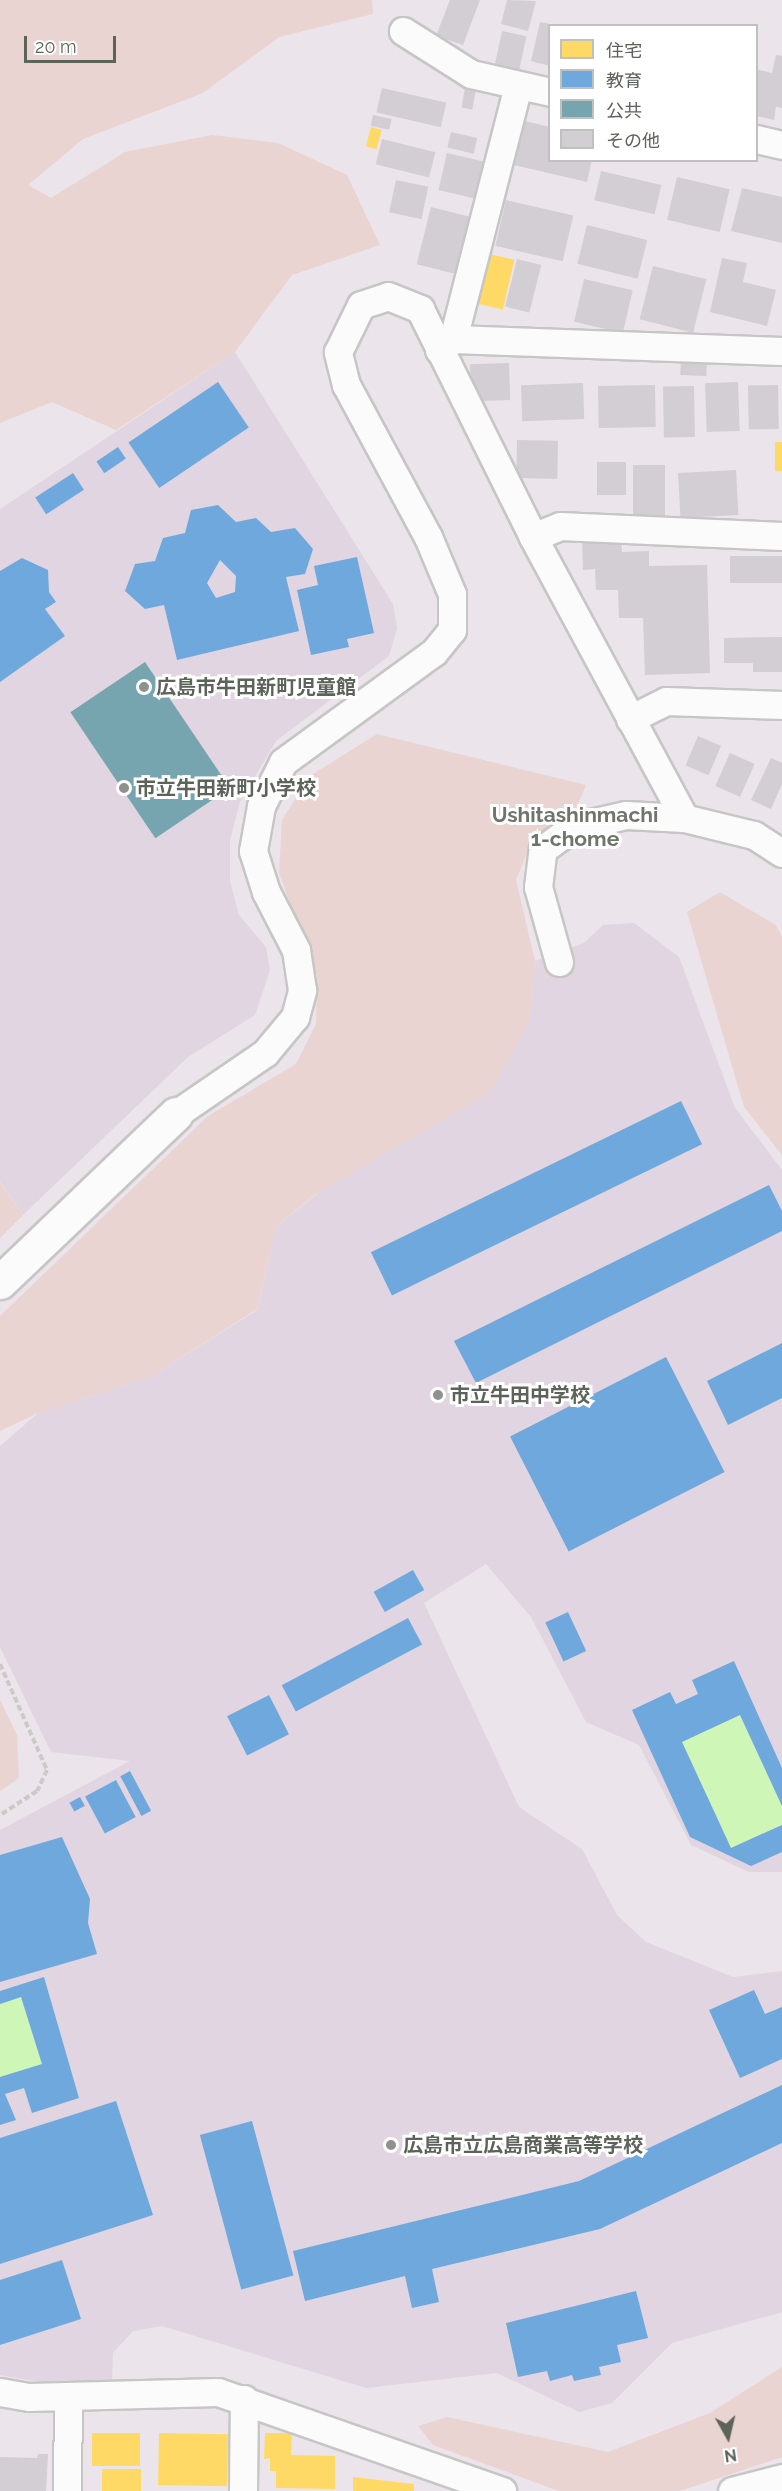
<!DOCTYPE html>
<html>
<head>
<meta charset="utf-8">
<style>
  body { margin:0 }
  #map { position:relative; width:782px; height:2491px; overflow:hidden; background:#ebe4eb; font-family:Raleway,"Noto Sans JP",sans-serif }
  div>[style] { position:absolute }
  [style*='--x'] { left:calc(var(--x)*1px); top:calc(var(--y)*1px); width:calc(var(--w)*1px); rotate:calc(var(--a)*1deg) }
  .education>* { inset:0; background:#e0d5e0 }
  .green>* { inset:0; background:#e9d4d1 }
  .water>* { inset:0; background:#cef7b7 }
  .homes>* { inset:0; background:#ffd966; transform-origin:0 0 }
  .schools>* { inset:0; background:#6fa8dc; transform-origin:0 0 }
  .public>* { inset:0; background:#76a5af; transform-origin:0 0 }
  .building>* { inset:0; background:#d3ced3; transform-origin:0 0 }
  .path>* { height:4px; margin-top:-2px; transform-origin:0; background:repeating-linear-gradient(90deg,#cdcac5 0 6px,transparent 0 9px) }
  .roads { filter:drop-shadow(2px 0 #c6c6c5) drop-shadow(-2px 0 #c6c6c5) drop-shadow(0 2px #c6c6c5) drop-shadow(0 -2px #c6c6c5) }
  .street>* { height:27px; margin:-13.5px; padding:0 13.5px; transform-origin:13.5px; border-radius:13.5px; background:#fcfbfc }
  .secondary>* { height:33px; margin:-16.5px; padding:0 16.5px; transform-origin:16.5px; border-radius:16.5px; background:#fcfbfc }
  .dots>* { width:16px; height:16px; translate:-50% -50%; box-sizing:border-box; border:3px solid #fff; border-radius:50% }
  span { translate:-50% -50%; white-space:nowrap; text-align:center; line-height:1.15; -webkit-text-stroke:6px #fff; paint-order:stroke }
  .poi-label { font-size:20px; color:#5c645a; font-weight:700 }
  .left { translate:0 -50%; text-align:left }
  .neighbourhood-label { font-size:21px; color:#6e766b; font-weight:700 }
  .legend { position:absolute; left:548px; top:24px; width:210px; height:138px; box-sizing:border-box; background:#fff; border:2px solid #bec1bd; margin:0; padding:8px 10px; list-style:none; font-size:18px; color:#5c645a }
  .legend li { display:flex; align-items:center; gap:12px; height:30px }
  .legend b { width:30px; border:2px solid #bec1bd }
  .north { position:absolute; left:698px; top:2407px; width:60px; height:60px; -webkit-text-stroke:4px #fff; paint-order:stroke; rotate:172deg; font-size:16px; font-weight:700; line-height:24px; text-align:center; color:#5c645a }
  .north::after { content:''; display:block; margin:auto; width:21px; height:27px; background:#5c645a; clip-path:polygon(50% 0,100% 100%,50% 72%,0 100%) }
  .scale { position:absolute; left:24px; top:36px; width:92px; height:27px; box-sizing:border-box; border:3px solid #5c645a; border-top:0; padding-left:8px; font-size:18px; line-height:21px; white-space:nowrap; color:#5c645a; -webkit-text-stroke:4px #fff; paint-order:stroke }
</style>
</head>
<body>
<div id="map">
  <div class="education">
    <i style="clip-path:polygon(235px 352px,393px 604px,397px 628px,389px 656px,276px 741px,240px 802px,230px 840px,230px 881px,239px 915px,266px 947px,270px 970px,255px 1015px,188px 1057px,23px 1215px,0 1182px,0 509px)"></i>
    <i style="clip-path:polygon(634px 923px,679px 957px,735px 1108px,782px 1170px,782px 1872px,749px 1872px,691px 1845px,639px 1745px,586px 1722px,531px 1617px,486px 1564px,424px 1603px,519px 1807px,582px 1849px,617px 1915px,646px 1942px,733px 1977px,782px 1971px,782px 2312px,672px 2343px,612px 2403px,579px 2412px,497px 2373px,366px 2388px,162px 2326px,133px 2331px,113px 2353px,112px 2381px,40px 2382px,0 2375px,0 1830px,130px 1761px,51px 1752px,0 1647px,0 1446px,38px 1413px,150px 1377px,257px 1310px,276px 1227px,529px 1021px,535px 961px,584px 943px,603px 925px)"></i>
  </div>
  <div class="green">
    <i style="clip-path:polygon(0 0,372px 0,373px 14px,279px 37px,203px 93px,83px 139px,28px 185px,51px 198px,125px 152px,212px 135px,278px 143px,347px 175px,380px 245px,292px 275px,235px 352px,116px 430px,52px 402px,0 423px)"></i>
    <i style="clip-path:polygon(377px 734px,586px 785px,574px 814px,532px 841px,516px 880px,535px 961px,529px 1021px,490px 1092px,314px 1195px,276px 1227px,257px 1309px,150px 1377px,38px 1413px,0 1431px,0 1316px,208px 1116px,296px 1064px,316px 1024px,317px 976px,279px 873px,282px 820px,310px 776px)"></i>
    <i style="clip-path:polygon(720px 892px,776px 925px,782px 937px,782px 1155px,744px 1107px,687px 912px)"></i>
    <i style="clip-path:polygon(0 1183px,23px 1215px,0 1238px)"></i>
    <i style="clip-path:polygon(0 1700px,17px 1735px,19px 1778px,0 1791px)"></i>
    <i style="clip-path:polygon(782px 2367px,782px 2457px,680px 2491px,559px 2491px,433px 2445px,418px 2426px,447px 2417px,608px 2452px,710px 2413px)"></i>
  </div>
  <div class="water">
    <i style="clip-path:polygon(740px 1715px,782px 1806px,782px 1825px,731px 1848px,682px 1742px)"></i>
    <i style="clip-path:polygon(21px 1997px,42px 2064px,0 2077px,0 2004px)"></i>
  </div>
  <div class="homes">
    <i style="left:371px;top:127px;width:11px;height:20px;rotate:15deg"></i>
    <i style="left:489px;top:254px;width:26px;height:51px;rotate:13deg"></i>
    <i style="left:775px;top:442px;width:7px;height:29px"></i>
    <i style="left:92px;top:2433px;width:48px;height:33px"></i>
    <i style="left:159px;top:2433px;width:69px;height:52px;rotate:1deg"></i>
    <i style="clip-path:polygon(265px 2433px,292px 2433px,291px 2455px,335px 2456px,335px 2489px,276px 2488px,276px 2471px,270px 2471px,270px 2458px,264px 2459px)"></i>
    <i style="left:102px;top:2469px;width:39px;height:22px"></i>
    <i style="clip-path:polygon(353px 2477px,414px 2484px,414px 2491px,353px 2491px)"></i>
  </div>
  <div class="schools">
    <i style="left:218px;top:382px;width:55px;height:108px;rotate:56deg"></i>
    <i style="left:118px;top:447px;width:14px;height:26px;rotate:56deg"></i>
    <i style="left:73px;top:473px;width:20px;height:45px;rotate:57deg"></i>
    <i style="clip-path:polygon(evenodd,218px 505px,236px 522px,256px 518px,271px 532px,295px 528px,313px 549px,305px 574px,286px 577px,299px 631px,177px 660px,164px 605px,145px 609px,125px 591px,135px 564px,155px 561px,163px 538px,185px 533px,191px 510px,218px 505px,220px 560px,236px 576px,235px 592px,216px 598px,207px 583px,220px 560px)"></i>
    <i style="clip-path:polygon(357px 557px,374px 633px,347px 639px,349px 647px,311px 655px,297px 590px,318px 585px,314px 566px)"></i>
    <i style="clip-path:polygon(22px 558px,48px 570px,49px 592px,56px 602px,45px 609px,65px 636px,0 682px,0 571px)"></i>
    <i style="left:681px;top:1101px;width:48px;height:345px;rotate:64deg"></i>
    <i style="clip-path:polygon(769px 1185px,782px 1211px,782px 1231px,476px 1383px,454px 1341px)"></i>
    <i style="clip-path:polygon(782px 1343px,782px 1398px,728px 1425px,707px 1381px)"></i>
    <i style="left:666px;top:1357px;width:129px;height:175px;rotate:63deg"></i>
    <i style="left:413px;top:1570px;width:23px;height:45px;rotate:61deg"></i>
    <i style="left:568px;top:1612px;width:43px;height:25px;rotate:65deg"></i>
    <i style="left:408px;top:1618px;width:30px;height:143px;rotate:62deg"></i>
    <i style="clip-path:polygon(734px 1661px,782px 1768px,782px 1806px,740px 1715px,682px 1742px,731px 1848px,782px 1825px,782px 1852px,751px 1866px,690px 1837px,632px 1710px,670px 1692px,676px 1704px,698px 1694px,692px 1680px)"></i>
    <i style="left:269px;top:1695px;width:44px;height:47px;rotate:63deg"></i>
    <i style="left:130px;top:1771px;width:45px;height:11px;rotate:62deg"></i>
    <i style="left:116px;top:1780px;width:42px;height:35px;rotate:62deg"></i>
    <i style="left:80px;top:1797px;width:10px;height:12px;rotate:61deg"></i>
    <i style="clip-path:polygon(62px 1837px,90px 1899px,88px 1923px,97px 1954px,0 1982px,0 1855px)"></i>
    <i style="clip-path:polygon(44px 1977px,79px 2098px,32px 2113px,24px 2088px,5px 2094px,16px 2120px,0 2125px,0 2077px,42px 2064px,21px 1997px,0 2004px,0 1991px)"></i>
    <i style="clip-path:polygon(754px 1990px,765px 2014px,782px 2007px,782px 2059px,740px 2078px,709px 2010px)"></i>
    <i style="clip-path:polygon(782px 2085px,782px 2143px,600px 2229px,432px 2269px,439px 2302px,412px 2308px,405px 2276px,305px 2301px,293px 2251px,579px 2181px)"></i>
    <i style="clip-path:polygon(116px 2101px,153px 2215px,0 2264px,0 2138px)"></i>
    <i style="left:252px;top:2121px;width:160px;height:54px;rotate:75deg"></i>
    <i style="clip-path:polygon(62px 2260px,81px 2319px,0 2345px,0 2280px)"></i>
    <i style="clip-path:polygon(636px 2291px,648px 2338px,617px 2345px,621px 2362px,599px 2367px,601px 2375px,574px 2381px,572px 2375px,550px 2381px,547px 2371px,518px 2377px,506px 2323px)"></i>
  </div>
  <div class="public">
    <i style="left:145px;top:662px;width:152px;height:90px;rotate:56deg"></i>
  </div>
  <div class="building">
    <i style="clip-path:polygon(450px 0,480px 0,463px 45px,436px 36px)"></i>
    <i style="clip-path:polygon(507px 0,536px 1px,528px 31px,501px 24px)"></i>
    <i style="clip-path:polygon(540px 22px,550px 24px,550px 66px,531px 61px)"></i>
    <i style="left:502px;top:31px;width:25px;height:38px;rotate:12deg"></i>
    <i style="clip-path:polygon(776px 55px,782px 56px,782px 108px,776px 107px,774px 120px,756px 116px,756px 69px,772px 73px)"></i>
    <i style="left:466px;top:82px;width:11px;height:26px;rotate:10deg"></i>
    <i style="left:382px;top:88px;width:66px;height:25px;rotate:13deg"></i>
    <i style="left:373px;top:115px;width:19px;height:11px;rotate:12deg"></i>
    <i style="clip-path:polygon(525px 121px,550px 127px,550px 160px,592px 160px,587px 182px,514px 165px)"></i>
    <i style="left:451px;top:132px;width:27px;height:16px;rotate:13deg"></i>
    <i style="left:382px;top:139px;width:55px;height:26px;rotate:14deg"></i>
    <i style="left:447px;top:153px;width:43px;height:38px;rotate:13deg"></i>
    <i style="left:601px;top:171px;width:62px;height:30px;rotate:13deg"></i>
    <i style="left:677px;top:177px;width:54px;height:44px;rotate:13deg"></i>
    <i style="left:396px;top:180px;width:33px;height:33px;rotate:12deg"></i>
    <i style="clip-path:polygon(742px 188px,782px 197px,782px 243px,731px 231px)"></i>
    <i style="left:506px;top:200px;width:69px;height:47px;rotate:13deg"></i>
    <i style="left:431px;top:207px;width:41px;height:59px;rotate:14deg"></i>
    <i style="left:587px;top:225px;width:62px;height:40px;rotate:14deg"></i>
    <i style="clip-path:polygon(722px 258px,747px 263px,743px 282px,776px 290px,767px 326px,710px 312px)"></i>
    <i style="left:517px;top:259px;width:25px;height:49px;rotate:14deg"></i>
    <i style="left:653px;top:266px;width:55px;height:55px;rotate:14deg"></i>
    <i style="left:584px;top:279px;width:50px;height:44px;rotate:13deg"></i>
    <i style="left:681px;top:356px;width:26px;height:19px;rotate:2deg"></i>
    <i style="left:509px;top:363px;width:37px;height:39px;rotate:88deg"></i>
    <i style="left:738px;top:382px;width:49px;height:33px;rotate:88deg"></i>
    <i style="left:583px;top:383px;width:36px;height:62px;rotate:88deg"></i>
    <i style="left:655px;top:385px;width:42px;height:57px;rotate:89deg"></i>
    <i style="left:778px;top:385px;width:44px;height:30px;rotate:89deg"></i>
    <i style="left:694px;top:386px;width:51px;height:31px;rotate:89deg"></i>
    <i style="left:517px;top:440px;width:41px;height:38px;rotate:1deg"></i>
    <i style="left:597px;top:462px;width:29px;height:33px"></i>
    <i style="left:633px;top:465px;width:32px;height:53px"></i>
    <i style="left:736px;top:470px;width:45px;height:58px;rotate:87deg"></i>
    <i style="clip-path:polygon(621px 537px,622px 552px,649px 551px,649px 566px,707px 565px,710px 673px,645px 675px,643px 618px,619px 618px,618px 590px,596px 590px,595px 569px,583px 570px,582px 538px)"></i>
    <i style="left:782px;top:556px;width:27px;height:52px;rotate:90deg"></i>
    <i style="clip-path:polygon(782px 637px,782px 672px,753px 672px,753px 663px,724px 663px,724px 638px)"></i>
    <i style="left:698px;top:736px;width:25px;height:32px;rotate:23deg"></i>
    <i style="left:730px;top:753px;width:27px;height:36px;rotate:24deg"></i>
    <i style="clip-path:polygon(771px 758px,782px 763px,782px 784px,771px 809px,751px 800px)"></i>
    <i style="clip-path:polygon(38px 2454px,48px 2454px,46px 2491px,0 2491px,0 2457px,37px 2458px)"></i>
  </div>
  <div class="path">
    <i style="--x:0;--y:1664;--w:116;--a:66.1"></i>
    <i style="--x:47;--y:1770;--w:23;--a:115"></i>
    <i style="--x:37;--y:1791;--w:44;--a:147"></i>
  </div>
  <div class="roads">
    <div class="street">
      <i style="--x:403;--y:31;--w:80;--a:32.3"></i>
      <i style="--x:471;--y:74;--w:81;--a:12.8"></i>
      <i style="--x:756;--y:139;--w:27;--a:13"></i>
      <i style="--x:453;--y:339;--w:262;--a:-75.6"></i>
      <i style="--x:439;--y:350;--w:18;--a:-38"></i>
      <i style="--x:453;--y:339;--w:329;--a:2.1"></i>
      <i style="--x:533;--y:537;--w:29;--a:-22"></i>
      <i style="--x:560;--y:526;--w:222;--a:2.6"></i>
      <i style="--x:630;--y:719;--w:40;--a:-26.6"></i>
      <i style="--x:666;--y:701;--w:116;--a:2"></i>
      <i style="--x:559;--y:962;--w:78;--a:-105.6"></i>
      <i style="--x:538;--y:887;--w:38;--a:-83"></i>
      <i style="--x:543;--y:849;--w:37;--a:-36"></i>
      <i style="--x:573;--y:827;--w:54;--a:-12.8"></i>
      <i style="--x:626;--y:815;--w:58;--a:3"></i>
      <i style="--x:684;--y:818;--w:72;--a:13.7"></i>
      <i style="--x:754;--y:835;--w:33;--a:33"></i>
      <i style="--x:176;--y:1114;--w:108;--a:-34.4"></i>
      <i style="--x:265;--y:1053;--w:47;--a:-50.2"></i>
      <i style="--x:295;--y:1017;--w:28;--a:-75"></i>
      <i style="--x:302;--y:990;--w:40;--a:-98.5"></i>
      <i style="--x:296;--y:950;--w:65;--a:-117.3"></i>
      <i style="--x:266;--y:892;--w:43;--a:-107.6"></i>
      <i style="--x:253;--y:851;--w:46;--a:-79.9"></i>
      <i style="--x:261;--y:806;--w:49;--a:-63.4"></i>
      <i style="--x:283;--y:762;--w:187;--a:-36.1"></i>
      <i style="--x:434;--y:652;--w:28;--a:-51"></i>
      <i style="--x:452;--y:630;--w:36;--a:-90"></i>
      <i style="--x:452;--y:594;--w:62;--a:-112.8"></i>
      <i style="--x:428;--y:537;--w:173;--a:-118.3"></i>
      <i style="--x:346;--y:385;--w:34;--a:-104"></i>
      <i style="--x:338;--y:352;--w:52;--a:-63.9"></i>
      <i style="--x:361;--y:305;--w:28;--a:-18"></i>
      <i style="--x:388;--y:296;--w:35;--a:22"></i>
      <i style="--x:420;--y:309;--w:254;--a:63.6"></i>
      <i style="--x:533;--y:537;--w:319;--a:61.7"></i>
      <i style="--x:0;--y:2392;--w:29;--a:10"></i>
      <i style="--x:29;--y:2397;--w:189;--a:-1.5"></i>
      <i style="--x:218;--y:2392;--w:301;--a:19.2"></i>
      <i style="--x:67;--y:2491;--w:95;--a:-89.4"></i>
      <i style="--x:243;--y:2491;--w:92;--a:-89.4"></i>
      <i style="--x:732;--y:2491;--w:52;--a:-14.6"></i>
    </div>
    <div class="secondary">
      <i style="--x:0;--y:1282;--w:243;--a:-43.7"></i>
    </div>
  </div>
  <div class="dots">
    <i style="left:144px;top:687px;background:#8e918d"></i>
    <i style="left:124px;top:788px;background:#8e918d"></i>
    <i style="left:438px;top:1395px;background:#8e918d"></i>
    <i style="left:391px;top:2145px;background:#8e918d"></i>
  </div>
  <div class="poi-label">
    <span class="left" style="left:156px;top:687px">広島市牛田新町児童館</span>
    <span class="left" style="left:136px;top:788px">市立牛田新町小学校</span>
    <span class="left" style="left:450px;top:1395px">市立牛田中学校</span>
    <span class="left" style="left:403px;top:2145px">広島市立広島商業高等学校</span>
  </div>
  <div class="neighbourhood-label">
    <span style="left:575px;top:827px">Ushitashinmachi<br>1-chome</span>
  </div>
  <ul class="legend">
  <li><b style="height:16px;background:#ffd966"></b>住宅</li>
  <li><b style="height:16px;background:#6fa8dc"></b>教育</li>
  <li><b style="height:16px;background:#76a5af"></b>公共</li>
  <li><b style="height:16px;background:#d3ced3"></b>その他</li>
  </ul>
  <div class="north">N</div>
  <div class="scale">20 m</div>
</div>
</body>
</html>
